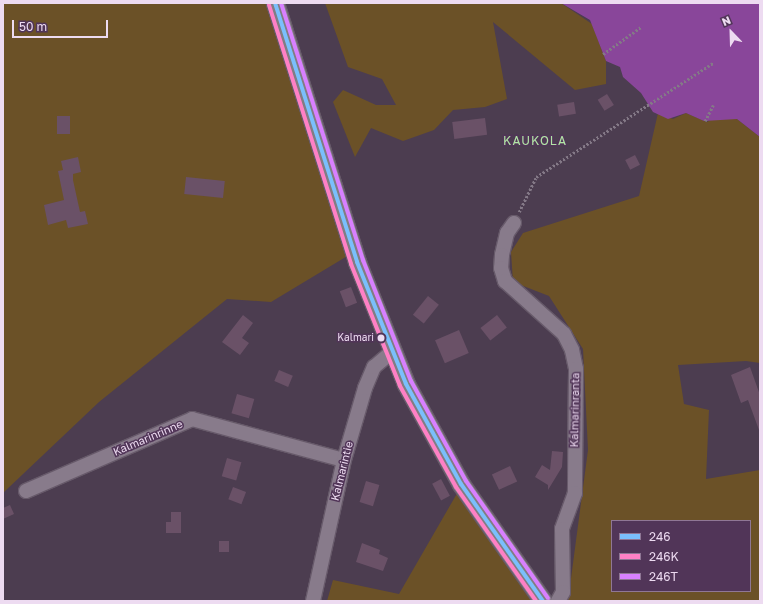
<!DOCTYPE html>
<html>
<head>
<meta charset="utf-8">
<style>
  body { margin:0 }
  #map { position:relative; width:763px; height:604px; overflow:hidden; background:#4c3d50; font-family:"Golos Text",sans-serif }
  div>[style] { position:absolute }
  [style*='--x'] { left:calc(var(--x)*1px); top:calc(var(--y)*1px); width:calc(var(--w)*1px); rotate:calc(var(--a)*1deg) }
  .green>* { inset:0; background:#6b5127 }
  .water>* { inset:0; background:#89469a }
  .building>* { inset:0; background:#6a5167; transform-origin:0 0 }
  .path>* { height:2.5px; margin-top:-1.25px; transform-origin:0; background:repeating-linear-gradient(90deg,#847987 0 2px,transparent 0 4px) }
  .roads { filter:drop-shadow(1px 0 #675a6a) drop-shadow(-1px 0 #675a6a) drop-shadow(0 1px #675a6a) drop-shadow(0 -1px #675a6a) }
  .minor>* { height:14px; margin:-7px; padding:0 7px; transform-origin:7px; border-radius:7px; background:#887b8b }
  .major>* { height:17px; margin:-8.5px; padding:0 8.5px; transform-origin:8.5px; border-radius:8.5px; background:#827c83 }
  .bus-1>* { height:4px; margin:-2px; padding:0 2px; transform-origin:2px; border-radius:2px; background:#7abffc }
  .bus-2>* { height:4px; margin:-2px; padding:0 2px; transform-origin:2px; border-radius:2px; background:#ff80c5 }
  .bus-3>* { height:4px; margin:-2px; padding:0 2px; transform-origin:2px; border-radius:2px; background:#d880ff }
  .dots>* { width:11px; height:11px; translate:-50% -50%; box-sizing:border-box; border:2px solid #513558; border-radius:50% }
  span { translate:-50% -50%; white-space:nowrap; text-align:center; line-height:1.15; -webkit-text-stroke:3px #513558; paint-order:stroke }
  .bus-label { font-size:10px; color:#eddbf1 }
  .right { translate:-100% -50%; text-align:right }
  .street-label { font-size:11px; color:#eddbf1 }
  .neighbourhood-label { font-size:12px; color:#b2e5a6; letter-spacing:1px }
  .frame { position:absolute; inset:0; border:4px solid #eddbf1; pointer-events:none }
  .legend { position:absolute; left:611px; top:520px; width:140px; height:72px; box-sizing:border-box; background:#513558; border:1px solid #8f7795; margin:0; padding:5px 7px; list-style:none; font-size:12px; color:#eddbf1 }
  .legend li { display:flex; align-items:center; gap:8px; height:20px }
  .legend b { width:20px; border:1px solid #8f7795 }
  .north { position:absolute; left:711px; top:12px; width:40px; height:40px; -webkit-text-stroke:3px #513558; paint-order:stroke; rotate:337deg; font-size:11px; font-weight:700; line-height:16px; text-align:center; color:#eddbf1 }
  .north::after { content:''; display:block; margin:auto; width:14px; height:18px; background:#eddbf1; clip-path:polygon(50% 0,100% 100%,50% 72%,0 100%) }
  .scale { position:absolute; left:12px; top:20px; width:96px; height:18px; box-sizing:border-box; border:2px solid #eddbf1; border-top:0; padding-left:5px; font-size:12px; line-height:14px; white-space:nowrap; color:#eddbf1; -webkit-text-stroke:3px #513558; paint-order:stroke }
</style>
</head>
<body>
<div id="map">
  <div class="green">
    <i style="clip-path:polygon(3px 3px,269px 3px,349px 255px,271px 302px,227px 299px,99px 402px,3px 493px)"></i>
    <i style="clip-path:polygon(325px 3px,561px 3px,592px 24px,606px 61px,606px 84px,575px 90px,493px 22px,507px 99px,485px 107px,453px 110px,434px 130px,403px 141px,371px 128px,355px 157px,333px 102px,343px 90px,376px 105px,396px 105px,382px 79px,348px 67px)"></i>
    <i style="clip-path:polygon(evenodd,658px 113px,673px 119px,686px 113px,707px 122px,714px 118px,737px 119px,760px 137px,760px 363px,746px 361px,678px 365px,684px 404px,709px 410px,706px 479px,760px 470px,760px 601px,568px 601px,588px 450px,583px 349px,549px 296px,513px 282px,511px 252px,523px 233px,639px 196px,658px 113px,612px 521px,750px 521px,750px 591px,612px 591px,612px 521px)"></i>
    <i style="clip-path:polygon(459px 490px,536px 601px,327px 601px,333px 580px,399px 594px)"></i>
  </div>
  <div class="water">
    <i style="clip-path:polygon(561px 3px,760px 3px,760px 137px,737px 119px,704px 121px,686px 113px,668px 119px,653px 112px,641px 93px,623px 77px,620px 67px,606px 61px,590px 20px)"></i>
  </div>
  <div class="building">
    <i style="left:607px;top:94px;width:13px;height:11px;rotate:58deg"></i>
    <i style="left:574px;top:102px;width:12px;height:17px;rotate:81deg"></i>
    <i style="left:57px;top:116px;width:13px;height:18px"></i>
    <i style="left:485px;top:118px;width:17px;height:33px;rotate:83deg"></i>
    <i style="left:635px;top:155px;width:11px;height:11px;rotate:63deg"></i>
    <i style="clip-path:polygon(78px 157px,81px 172px,73px 174px,73px 180px,80px 212px,85px 211px,88px 224px,68px 228px,66px 220px,48px 225px,44px 205px,64px 200px,58px 171px,63px 170px,61px 161px)"></i>
    <i style="left:186px;top:177px;width:39px;height:17px;rotate:6deg"></i>
    <i style="left:351px;top:287px;width:17px;height:12px;rotate:69deg"></i>
    <i style="left:428px;top:296px;width:14px;height:24px;rotate:39deg"></i>
    <i style="clip-path:polygon(243px 315px,253px 323px,242px 338px,249px 343px,240px 355px,222px 342px)"></i>
    <i style="left:497px;top:315px;width:16px;height:21px;rotate:52deg"></i>
    <i style="left:459px;top:330px;width:25px;height:26px;rotate:67deg"></i>
    <i style="clip-path:polygon(750px 367px,760px 395px,759px 430px,748px 400px,741px 403px,731px 375px)"></i>
    <i style="left:279px;top:370px;width:15px;height:12px;rotate:23deg"></i>
    <i style="left:237px;top:394px;width:18px;height:20px;rotate:16deg"></i>
    <i style="clip-path:polygon(552px 451px,563px 452px,562px 467px,548px 490px,548px 485px,535px 477px,542px 465px,550px 470px)"></i>
    <i style="left:227px;top:458px;width:15px;height:19px;rotate:16deg"></i>
    <i style="left:510px;top:466px;width:17px;height:20px;rotate:65deg"></i>
    <i style="left:441px;top:479px;width:19px;height:10px;rotate:62deg"></i>
    <i style="left:366px;top:481px;width:14px;height:22px;rotate:17deg"></i>
    <i style="left:233px;top:487px;width:14px;height:13px;rotate:21deg"></i>
    <i style="clip-path:polygon(10px 505px,14px 514px,3px 519px,3px 508px)"></i>
    <i style="clip-path:polygon(171px 512px,181px 512px,181px 533px,166px 533px,166px 522px,171px 522px)"></i>
    <i style="left:219px;top:541px;width:10px;height:11px"></i>
    <i style="clip-path:polygon(362px 543px,380px 550px,379px 554px,388px 558px,383px 571px,356px 562px)"></i>
  </div>
  <div class="path">
    <i style="--x:603;--y:54;--w:47;--a:-35.4"></i>
    <i style="--x:705;--y:121;--w:18;--a:-63"></i>
    <i style="--x:519;--y:212;--w:39;--a:-64"></i>
    <i style="--x:536;--y:177;--w:211;--a:-32.8"></i>
  </div>
  <div class="roads">
    <div class="minor">
      <i style="--x:514;--y:223;--w:12;--a:125"></i>
      <i style="--x:507;--y:233;--w:23;--a:103"></i>
      <i style="--x:502;--y:255;--w:13;--a:94"></i>
      <i style="--x:501;--y:268;--w:14;--a:73"></i>
      <i style="--x:505;--y:281;--w:79;--a:41.9"></i>
      <i style="--x:564;--y:334;--w:18;--a:63"></i>
      <i style="--x:572;--y:350;--w:19;--a:78"></i>
      <i style="--x:576;--y:369;--w:124;--a:90.5"></i>
      <i style="--x:575;--y:493;--w:38;--a:110"></i>
      <i style="--x:562;--y:529;--w:63;--a:89.1"></i>
      <i style="--x:563;--y:592;--w:10;--a:119"></i>
      <i style="--x:26;--y:491;--w:181;--a:-23.4"></i>
      <i style="--x:192;--y:419;--w:157;--a:15.1"></i>
      <i style="--x:313;--y:601;--w:144;--a:-77.6"></i>
      <i style="--x:344;--y:460;--w:75;--a:-73.7"></i>
      <i style="--x:365;--y:388;--w:23;--a:-67"></i>
      <i style="--x:374;--y:367;--w:23;--a:-40"></i>
    </div>
    <div class="major">
      <i style="--x:275;--y:3;--w:272;--a:72.4"></i>
      <i style="--x:357;--y:262;--w:131;--a:68.1"></i>
      <i style="--x:406;--y:384;--w:114;--a:61.2"></i>
      <i style="--x:461;--y:484;--w:143;--a:55"></i>
    </div>
  </div>
  <div class="bus-1">
    <i style="--x:275;--y:3;--w:272;--a:72.4"></i>
    <i style="--x:357;--y:262;--w:131;--a:68.1"></i>
    <i style="--x:406;--y:384;--w:114;--a:61.2"></i>
    <i style="--x:461;--y:484;--w:143;--a:55"></i>
  </div>
  <div class="bus-2">
    <i style="--x:269;--y:5;--w:272;--a:72.4"></i>
    <i style="--x:351;--y:264;--w:131;--a:68.1"></i>
    <i style="--x:400;--y:386;--w:115;--a:61"></i>
    <i style="--x:456;--y:487;--w:139;--a:54.9"></i>
  </div>
  <div class="bus-3">
    <i style="--x:281;--y:3;--w:270;--a:72.3"></i>
    <i style="--x:363;--y:260;--w:130;--a:68.4"></i>
    <i style="--x:411;--y:381;--w:114;--a:61.2"></i>
    <i style="--x:466;--y:481;--w:143;--a:55"></i>
  </div>
  <div class="dots">
    <i style="left:381px;top:338px;background:#eddbf1"></i>
  </div>
  <div class="bus-label">
    <span class="right" style="left:374px;top:338px">Kalmari</span>
  </div>
  <div class="street-label">
    <span style="left:575px;top:410px;rotate:-89deg">Kalmarinranta</span>
    <span style="left:148px;top:438px;rotate:-23deg">Kalmarinrinne</span>
    <span style="left:342px;top:471px;rotate:-76deg">Kalmarintie</span>
  </div>
  <div class="neighbourhood-label">
    <span style="left:535px;top:141px">KAUKOLA</span>
  </div>
  <div class="frame"></div>
  <ul class="legend">
  <li><b style="height:5px;background:#7abffc"></b>246</li>
  <li><b style="height:5px;background:#ff80c5"></b>246K</li>
  <li><b style="height:5px;background:#d880ff"></b>246T</li>
  </ul>
  <div class="north">N</div>
  <div class="scale">50 m</div>
</div>
</body>
</html>
